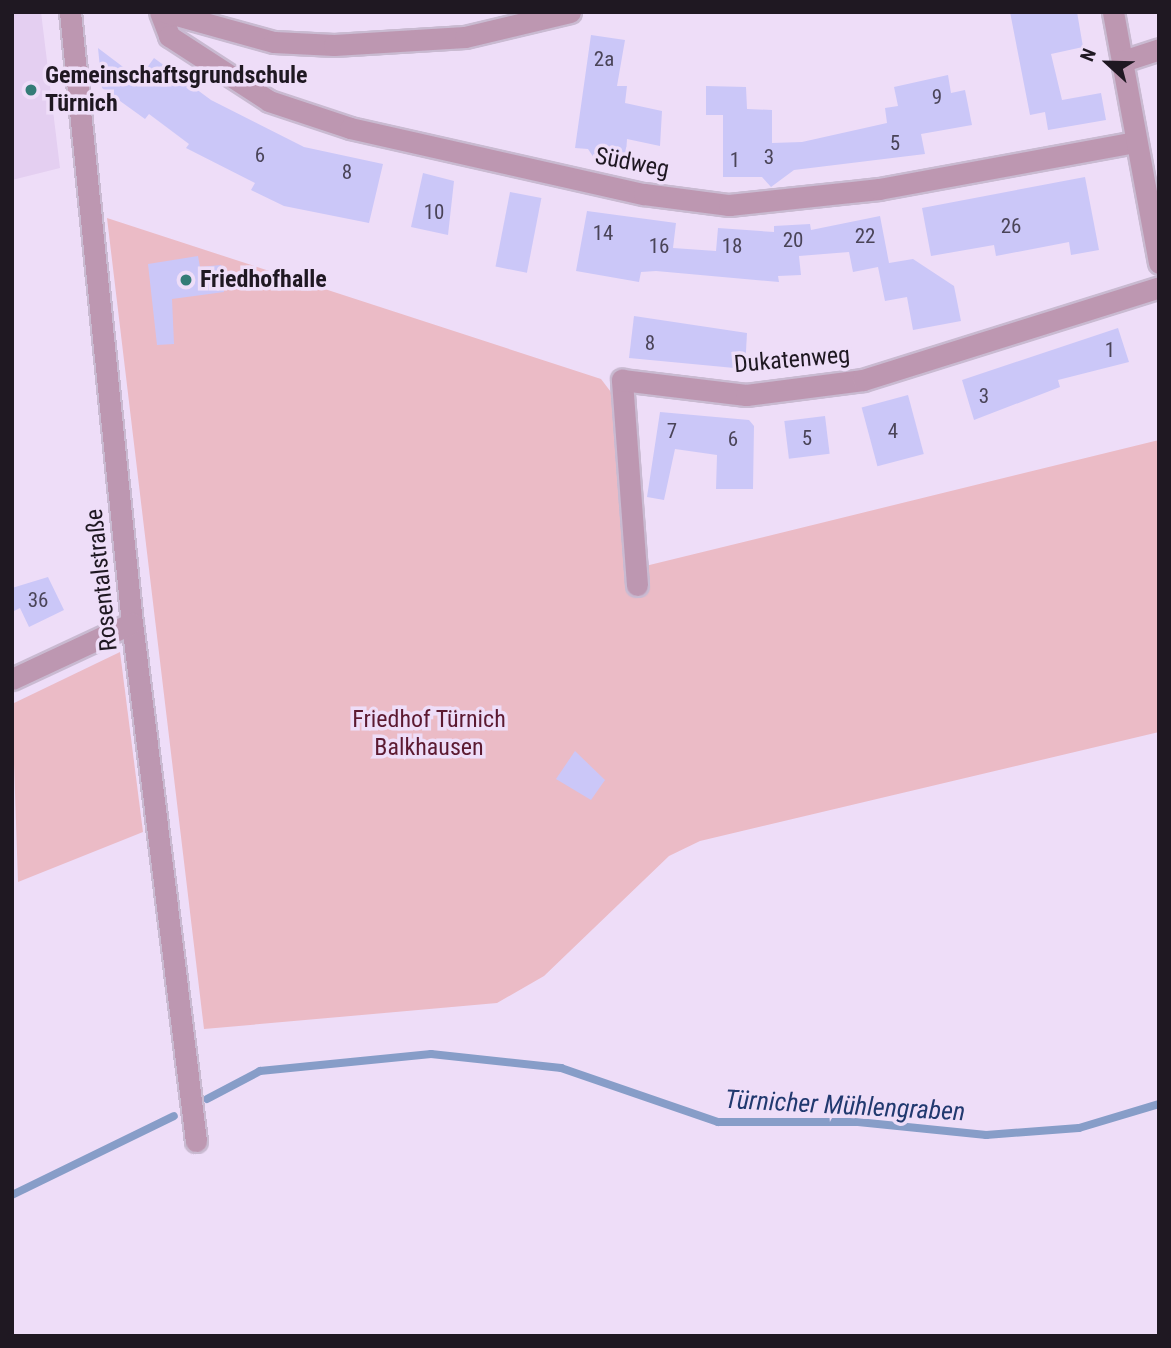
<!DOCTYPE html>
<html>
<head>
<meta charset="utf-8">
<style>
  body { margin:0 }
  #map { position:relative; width:1171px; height:1348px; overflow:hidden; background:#eeddf8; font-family:"Roboto Condensed",sans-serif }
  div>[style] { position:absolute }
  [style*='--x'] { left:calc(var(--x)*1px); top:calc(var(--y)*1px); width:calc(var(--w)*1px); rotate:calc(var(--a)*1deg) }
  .built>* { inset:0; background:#e4cff1 }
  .green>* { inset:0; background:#ebbbc6 }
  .stream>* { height:8px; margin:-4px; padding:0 4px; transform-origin:4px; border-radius:4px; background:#879dc8 }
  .building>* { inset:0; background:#cbc7f8; transform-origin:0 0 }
  .roads { filter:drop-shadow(2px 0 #c9bad1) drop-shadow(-2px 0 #c9bad1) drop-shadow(0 2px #c9bad1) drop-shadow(0 -2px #c9bad1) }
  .street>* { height:21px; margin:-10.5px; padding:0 10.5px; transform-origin:10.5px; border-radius:10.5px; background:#bd97b1 }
  .dots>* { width:19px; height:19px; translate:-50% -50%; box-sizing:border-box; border:4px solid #eeddf8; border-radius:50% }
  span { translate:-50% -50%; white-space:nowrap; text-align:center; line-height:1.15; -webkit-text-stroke:7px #eeddf8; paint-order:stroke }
  .number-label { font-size:21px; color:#4a4458 }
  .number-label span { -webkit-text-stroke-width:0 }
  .poi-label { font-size:24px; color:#1f1822; font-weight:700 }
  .left { translate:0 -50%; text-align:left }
  .street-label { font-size:24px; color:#1f1822 }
  .park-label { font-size:24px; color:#5c1a31 }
  .water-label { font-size:26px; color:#21396f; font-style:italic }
  .frame { position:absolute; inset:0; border:14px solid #1f1822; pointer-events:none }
  .north { position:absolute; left:1073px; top:28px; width:70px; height:70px; -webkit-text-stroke:5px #eeddf8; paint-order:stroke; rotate:292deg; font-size:19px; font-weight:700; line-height:28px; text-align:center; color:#1f1822 }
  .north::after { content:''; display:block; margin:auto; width:24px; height:32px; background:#1f1822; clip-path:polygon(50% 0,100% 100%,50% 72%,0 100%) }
</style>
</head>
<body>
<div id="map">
  <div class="built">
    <i style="clip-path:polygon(12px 12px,41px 12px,60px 168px,12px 180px)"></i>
  </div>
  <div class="green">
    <i style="clip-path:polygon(107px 218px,601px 379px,617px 400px,629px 570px,1159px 440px,1159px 732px,700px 841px,669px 856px,544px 976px,497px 1003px,204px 1029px)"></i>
    <i style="clip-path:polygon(120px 652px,143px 832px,18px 882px,12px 704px)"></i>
  </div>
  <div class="stream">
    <i style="--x:207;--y:1099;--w:60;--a:-27.8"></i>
    <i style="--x:260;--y:1071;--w:172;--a:-5.7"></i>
    <i style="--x:431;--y:1054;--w:131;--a:6.1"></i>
    <i style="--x:561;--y:1068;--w:166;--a:19"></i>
    <i style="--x:718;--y:1122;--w:140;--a:0"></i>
    <i style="--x:858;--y:1122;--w:129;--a:5.8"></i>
    <i style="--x:986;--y:1135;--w:93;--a:-4.3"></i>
    <i style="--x:1079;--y:1128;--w:84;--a:-16.7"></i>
    <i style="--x:12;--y:1195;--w:180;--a:-26"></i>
  </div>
  <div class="building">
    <i style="clip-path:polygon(1010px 12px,1077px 12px,1083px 47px,1051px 54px,1062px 100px,1101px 93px,1106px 120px,1048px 130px,1045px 112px,1030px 115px)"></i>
    <i style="clip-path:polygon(591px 35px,625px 40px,617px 86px,627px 86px,625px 103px,662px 111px,660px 146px,627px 139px,626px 154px,598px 164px,588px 149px,575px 148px)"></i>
    <i style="clip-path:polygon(98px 48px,139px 79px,154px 58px,211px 100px,304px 147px,383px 164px,369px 223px,284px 206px,251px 190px,255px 183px,186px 148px,189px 144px,149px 114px,145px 119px,102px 88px)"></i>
    <i style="clip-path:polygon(948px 75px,951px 93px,965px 90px,972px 125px,921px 134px,925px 154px,794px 170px,771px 187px,762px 177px,723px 177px,723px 115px,706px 115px,706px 86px,746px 87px,747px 109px,772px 110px,772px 143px,802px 142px,887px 123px,885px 108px,898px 106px,894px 87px)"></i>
    <i style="clip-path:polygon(423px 173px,454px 181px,448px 235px,411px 227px)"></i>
    <i style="clip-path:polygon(1085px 177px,1099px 250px,1071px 255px,1069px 242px,996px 256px,994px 245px,931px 256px,922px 208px)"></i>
    <i style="left:510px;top:192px;width:32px;height:76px;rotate:11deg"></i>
    <i style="clip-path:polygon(587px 211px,676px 223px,673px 248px,716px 251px,718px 228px,774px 232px,774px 226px,810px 224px,811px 230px,880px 216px,889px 263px,913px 259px,954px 286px,961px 321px,913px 330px,907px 297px,885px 301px,878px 267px,853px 272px,849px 252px,799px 256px,801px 275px,778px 276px,779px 282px,656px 271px,641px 272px,639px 282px,576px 271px)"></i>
    <i style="clip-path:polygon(198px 256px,200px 267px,221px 265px,224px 292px,172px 299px,174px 344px,157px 345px,148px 264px)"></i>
    <i style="clip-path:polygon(634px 316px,747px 333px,745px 369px,629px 358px)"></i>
    <i style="clip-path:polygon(1118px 328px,1129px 362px,1058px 380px,1060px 387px,974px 420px,962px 380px)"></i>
    <i style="left:908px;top:395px;width:61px;height:48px;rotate:75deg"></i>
    <i style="clip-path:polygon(660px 412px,749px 420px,754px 426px,753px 489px,716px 489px,717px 455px,675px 449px,664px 500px,647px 497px)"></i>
    <i style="left:825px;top:416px;width:38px;height:41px;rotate:83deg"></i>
    <i style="clip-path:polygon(48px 577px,64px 610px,29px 627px,20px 608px,12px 612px,12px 588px)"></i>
    <i style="clip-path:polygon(575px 751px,605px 780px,591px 800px,556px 779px)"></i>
  </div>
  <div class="roads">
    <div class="street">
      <i style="--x:70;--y:12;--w:614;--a:84.21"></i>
      <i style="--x:132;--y:623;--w:522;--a:82.96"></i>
      <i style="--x:160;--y:12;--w:26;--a:69"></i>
      <i style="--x:169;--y:36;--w:119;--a:33"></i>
      <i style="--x:269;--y:101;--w:85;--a:18.4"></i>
      <i style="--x:350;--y:128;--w:301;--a:12.7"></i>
      <i style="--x:644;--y:194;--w:86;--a:7.4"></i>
      <i style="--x:729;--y:205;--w:151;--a:-6.1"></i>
      <i style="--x:879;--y:189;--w:259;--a:-10.4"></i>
      <i style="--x:165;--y:12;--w:113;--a:15.4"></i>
      <i style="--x:274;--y:42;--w:60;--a:2.9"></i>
      <i style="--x:334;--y:45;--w:131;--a:-3.5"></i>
      <i style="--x:465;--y:37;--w:108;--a:-13.4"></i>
      <i style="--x:1113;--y:12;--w:255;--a:79.6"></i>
      <i style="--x:1123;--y:61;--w:38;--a:-18"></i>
      <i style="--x:637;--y:585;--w:206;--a:-94.2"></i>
      <i style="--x:622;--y:380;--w:125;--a:6.9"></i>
      <i style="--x:746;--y:395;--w:118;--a:-7.3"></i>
      <i style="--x:863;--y:380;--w:310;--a:-17.4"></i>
      <i style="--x:12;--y:679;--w:132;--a:-25"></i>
    </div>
  </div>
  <div class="dots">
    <i style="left:31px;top:90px;background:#347c77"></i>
    <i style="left:186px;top:280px;background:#347c77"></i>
  </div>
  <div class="number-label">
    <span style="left:604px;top:59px">2a</span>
    <span style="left:937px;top:97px">9</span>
    <span style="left:895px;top:143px">5</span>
    <span style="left:260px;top:155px">6</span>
    <span style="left:769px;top:157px">3</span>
    <span style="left:735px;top:160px">1</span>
    <span style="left:347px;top:172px">8</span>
    <span style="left:434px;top:212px">10</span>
    <span style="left:1011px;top:226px">26</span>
    <span style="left:603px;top:233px">14</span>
    <span style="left:865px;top:236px">22</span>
    <span style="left:793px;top:240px">20</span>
    <span style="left:659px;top:246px">16</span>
    <span style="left:732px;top:246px">18</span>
    <span style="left:650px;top:343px">8</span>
    <span style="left:1110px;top:350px">1</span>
    <span style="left:984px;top:396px">3</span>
    <span style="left:672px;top:431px">7</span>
    <span style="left:893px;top:431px">4</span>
    <span style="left:807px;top:438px">5</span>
    <span style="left:733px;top:439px">6</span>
    <span style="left:38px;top:600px">36</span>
  </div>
  <div class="poi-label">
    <span class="left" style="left:45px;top:90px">Gemeinschaftsgrundschule<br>Türnich</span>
    <span class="left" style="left:200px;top:280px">Friedhofhalle</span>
  </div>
  <div class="street-label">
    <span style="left:632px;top:163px;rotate:11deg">Südweg</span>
    <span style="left:792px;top:360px;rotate:-5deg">Dukatenweg</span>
    <span style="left:102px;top:580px;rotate:-96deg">Rosentalstraße</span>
  </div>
  <div class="park-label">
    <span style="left:429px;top:734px">Friedhof Türnich<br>Balkhausen</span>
  </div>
  <div class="water-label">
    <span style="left:845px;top:1106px;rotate:3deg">Türnicher Mühlengraben</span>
  </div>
  <div class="frame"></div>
  <div class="north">N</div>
</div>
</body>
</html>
